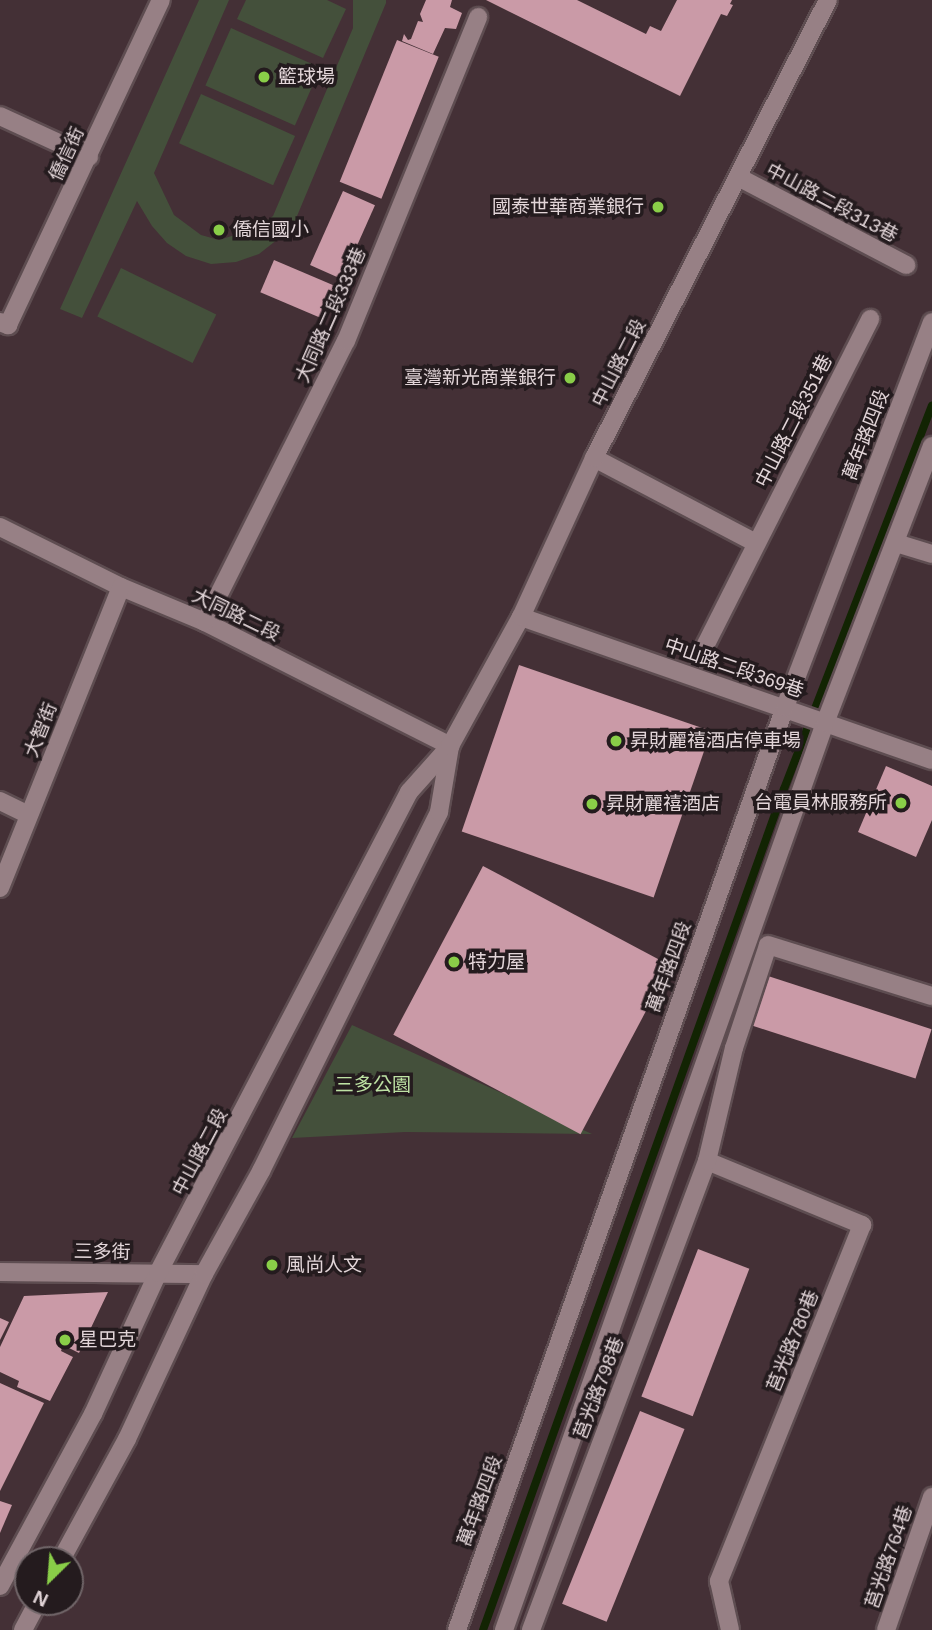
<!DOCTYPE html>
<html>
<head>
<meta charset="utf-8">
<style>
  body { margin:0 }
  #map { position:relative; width:932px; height:1630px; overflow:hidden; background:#443036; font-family:Arial,"Noto Sans TC",sans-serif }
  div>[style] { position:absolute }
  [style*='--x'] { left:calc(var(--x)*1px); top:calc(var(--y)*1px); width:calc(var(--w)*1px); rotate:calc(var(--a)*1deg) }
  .green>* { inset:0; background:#44503b; transform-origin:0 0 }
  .stream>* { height:8px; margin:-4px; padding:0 4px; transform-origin:4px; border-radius:4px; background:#122403 }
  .building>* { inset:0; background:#ca9aa7; transform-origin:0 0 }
  .roads { filter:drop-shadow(2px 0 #5e4d51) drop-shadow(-2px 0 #5e4d51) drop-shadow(0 2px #5e4d51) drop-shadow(0 -2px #5e4d51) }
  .minor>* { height:18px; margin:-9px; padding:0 9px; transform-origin:9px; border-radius:9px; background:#978085 }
  .dots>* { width:19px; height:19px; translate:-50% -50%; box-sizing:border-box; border:4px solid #241b1e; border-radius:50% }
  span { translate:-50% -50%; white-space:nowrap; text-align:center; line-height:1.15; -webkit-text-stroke:7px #241b1e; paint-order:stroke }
  .poi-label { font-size:19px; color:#e2d5d8 }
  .left { translate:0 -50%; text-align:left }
  .right { translate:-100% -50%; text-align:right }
  .street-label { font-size:19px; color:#e2d5d8 }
  .park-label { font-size:19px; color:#bee2a4 }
  .north { position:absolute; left:14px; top:1546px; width:70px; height:70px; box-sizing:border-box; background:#241b1e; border:2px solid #706568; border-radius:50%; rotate:205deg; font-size:19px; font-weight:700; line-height:28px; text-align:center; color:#e2d5d8 }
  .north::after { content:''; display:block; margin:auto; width:24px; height:32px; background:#89ce48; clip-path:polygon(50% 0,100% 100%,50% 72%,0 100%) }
</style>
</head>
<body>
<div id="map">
  <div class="green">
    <i style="clip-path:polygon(199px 0,229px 0,154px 173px,174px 215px,201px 235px,219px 240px,257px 228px,273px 216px,353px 28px,353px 0,386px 0,386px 3px,292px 228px,259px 254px,236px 262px,211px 264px,186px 256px,167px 243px,152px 226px,137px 201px,82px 318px,60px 309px)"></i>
    <i style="clip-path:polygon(246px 0,327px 0,346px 9px,323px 58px,237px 19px)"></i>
    <i style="left:231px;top:28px;width:98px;height:63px;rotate:24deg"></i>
    <i style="left:201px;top:94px;width:103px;height:54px;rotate:24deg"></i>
    <i style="left:121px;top:268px;width:106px;height:54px;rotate:26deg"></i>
    <i style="clip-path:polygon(352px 1025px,592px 1134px,405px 1132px,292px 1138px)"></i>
  </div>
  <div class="stream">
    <i style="--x:483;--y:1630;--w:893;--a:-70.31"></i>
    <i style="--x:784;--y:789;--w:411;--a:-68.9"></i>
  </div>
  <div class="building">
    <i style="clip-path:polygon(426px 0,452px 0,450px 7px,462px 13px,456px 29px,445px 28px,433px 54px,402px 41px,404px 34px,408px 40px,411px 39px,418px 21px,423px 22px,420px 14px)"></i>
    <i style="clip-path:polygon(486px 0,577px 0,646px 34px,650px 26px,661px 31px,677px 0,732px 0,730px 4px,733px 5px,727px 16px,721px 14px,680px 96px)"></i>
    <i style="left:397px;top:40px;width:45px;height:153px;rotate:22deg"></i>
    <i style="left:343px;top:191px;width:35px;height:81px;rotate:24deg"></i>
    <i style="left:274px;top:260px;width:69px;height:35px;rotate:23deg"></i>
    <i style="left:519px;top:665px;width:203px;height:176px;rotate:19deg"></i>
    <i style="clip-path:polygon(886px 766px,932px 786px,932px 820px,916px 857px,858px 832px)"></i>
    <i style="left:483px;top:866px;width:212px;height:191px;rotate:28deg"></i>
    <i style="left:768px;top:976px;width:172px;height:52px;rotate:18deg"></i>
    <i style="left:698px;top:1249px;width:55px;height:158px;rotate:21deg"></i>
    <i style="clip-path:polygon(108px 1292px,79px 1353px,63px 1345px,61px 1351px,73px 1357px,50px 1401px,17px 1387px,19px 1381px,0 1372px,0 1347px,24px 1296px)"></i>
    <i style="clip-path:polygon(0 1318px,9px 1322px,0 1340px)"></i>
    <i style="clip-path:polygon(0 1383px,44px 1403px,0 1491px)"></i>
    <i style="left:640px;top:1411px;width:48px;height:208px;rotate:22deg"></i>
    <i style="clip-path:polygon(0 1501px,12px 1505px,0 1533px)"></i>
  </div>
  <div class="roads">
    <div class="minor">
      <i style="--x:0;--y:116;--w:98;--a:24.7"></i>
      <i style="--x:738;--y:177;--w:190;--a:27.6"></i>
      <i style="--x:0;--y:322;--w:9;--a:21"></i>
      <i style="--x:8;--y:325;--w:359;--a:-64.8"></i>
      <i style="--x:594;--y:458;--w:183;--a:27.7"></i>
      <i style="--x:0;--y:527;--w:135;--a:26.4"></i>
      <i style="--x:121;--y:587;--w:91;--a:22.6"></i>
      <i style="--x:205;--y:622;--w:275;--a:26.8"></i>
      <i style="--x:896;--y:543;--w:38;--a:17"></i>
      <i style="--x:521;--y:617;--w:435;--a:19.2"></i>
      <i style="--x:205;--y:622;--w:314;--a:-63.4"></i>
      <i style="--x:346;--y:341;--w:350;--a:-67.8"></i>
      <i style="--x:699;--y:658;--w:380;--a:-63.2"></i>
      <i style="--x:0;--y:801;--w:32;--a:26"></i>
      <i style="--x:0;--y:888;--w:324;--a:-68.1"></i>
      <i style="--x:707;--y:1161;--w:168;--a:22.4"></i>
      <i style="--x:862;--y:1225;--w:384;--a:111.9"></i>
      <i style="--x:719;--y:1581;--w:50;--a:77.3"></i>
      <i style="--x:0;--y:1272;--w:204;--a:0.6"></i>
      <i style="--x:61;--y:1560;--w:138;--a:-61.4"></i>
      <i style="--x:127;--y:1439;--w:182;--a:-65"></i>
      <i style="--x:204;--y:1274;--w:118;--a:-61"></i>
      <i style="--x:261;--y:1171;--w:401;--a:-63.6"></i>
      <i style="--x:439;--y:812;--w:67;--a:-80.5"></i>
      <i style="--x:0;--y:1586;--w:196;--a:-61.6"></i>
      <i style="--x:93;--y:1414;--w:155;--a:-65.3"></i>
      <i style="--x:158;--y:1273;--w:543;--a:-62.44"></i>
      <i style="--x:409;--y:792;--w:62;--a:-48.3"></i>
      <i style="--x:450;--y:746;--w:147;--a:-61.2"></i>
      <i style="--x:521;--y:617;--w:175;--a:-65.3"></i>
      <i style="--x:594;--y:458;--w:514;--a:-62.94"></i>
      <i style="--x:23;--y:1630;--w:32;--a:-62"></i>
      <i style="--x:457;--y:1630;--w:980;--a:-70.44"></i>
      <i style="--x:785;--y:707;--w:412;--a:-69.1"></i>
      <i style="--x:504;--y:1630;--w:962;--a:-70.51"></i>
      <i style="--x:825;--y:723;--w:297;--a:-68.9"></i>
      <i style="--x:531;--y:1630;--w:501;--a:-69.43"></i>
      <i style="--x:707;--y:1161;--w:116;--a:-76.6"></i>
      <i style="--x:734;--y:1048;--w:108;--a:-71.7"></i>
      <i style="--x:768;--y:945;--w:172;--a:17.3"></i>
      <i style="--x:886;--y:1630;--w:141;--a:-70.9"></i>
    </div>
  </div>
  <div class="dots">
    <i style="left:264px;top:77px;background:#89ce48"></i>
    <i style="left:658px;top:207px;background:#89ce48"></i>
    <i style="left:219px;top:230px;background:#89ce48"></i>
    <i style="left:570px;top:378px;background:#89ce48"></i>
    <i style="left:616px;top:741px;background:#89ce48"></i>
    <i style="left:901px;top:803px;background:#89ce48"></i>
    <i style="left:592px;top:804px;background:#89ce48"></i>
    <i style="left:454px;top:962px;background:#89ce48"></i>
    <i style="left:272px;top:1265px;background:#89ce48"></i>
    <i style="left:65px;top:1340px;background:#89ce48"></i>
  </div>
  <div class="poi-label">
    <span class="left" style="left:278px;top:77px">籃球場</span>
    <span class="right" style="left:644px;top:207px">國泰世華商業銀行</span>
    <span class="left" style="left:233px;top:230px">僑信國小</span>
    <span class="right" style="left:556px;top:378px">臺灣新光商業銀行</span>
    <span class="left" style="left:630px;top:741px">昇財麗禧酒店停車場</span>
    <span class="right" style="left:887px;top:803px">台電員林服務所</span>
    <span class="left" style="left:606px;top:804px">昇財麗禧酒店</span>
    <span class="left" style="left:468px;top:962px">特力屋</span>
    <span class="left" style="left:286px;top:1265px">風尚人文</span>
    <span class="left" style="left:79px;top:1340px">星巴克</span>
  </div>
  <div class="street-label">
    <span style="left:67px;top:154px;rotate:-65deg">僑信街</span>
    <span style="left:832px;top:203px;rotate:28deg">中山路二段313巷</span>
    <span style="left:331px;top:315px;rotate:-66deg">大同路二段333巷</span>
    <span style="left:619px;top:363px;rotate:-63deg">中山路二段</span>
    <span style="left:794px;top:421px;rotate:-63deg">中山路二段351巷</span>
    <span style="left:866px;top:435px;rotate:-69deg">萬年路四段</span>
    <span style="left:236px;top:615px;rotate:26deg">大同路二段</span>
    <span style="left:734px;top:668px;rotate:19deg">中山路二段369巷</span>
    <span style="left:41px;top:730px;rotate:-68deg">大智街</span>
    <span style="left:669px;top:967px;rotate:-70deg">萬年路四段</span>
    <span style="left:200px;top:1152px;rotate:-62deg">中山路二段</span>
    <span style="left:102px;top:1252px;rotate:1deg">三多街</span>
    <span style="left:793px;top:1341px;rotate:-68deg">莒光路780巷</span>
    <span style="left:599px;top:1388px;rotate:-69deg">莒光路798巷</span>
    <span style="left:480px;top:1501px;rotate:-70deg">萬年路四段</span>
    <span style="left:889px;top:1557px;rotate:-71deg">莒光路764巷</span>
  </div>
  <div class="park-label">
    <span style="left:373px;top:1085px">三多公園</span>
  </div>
  <div class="north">N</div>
</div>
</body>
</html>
